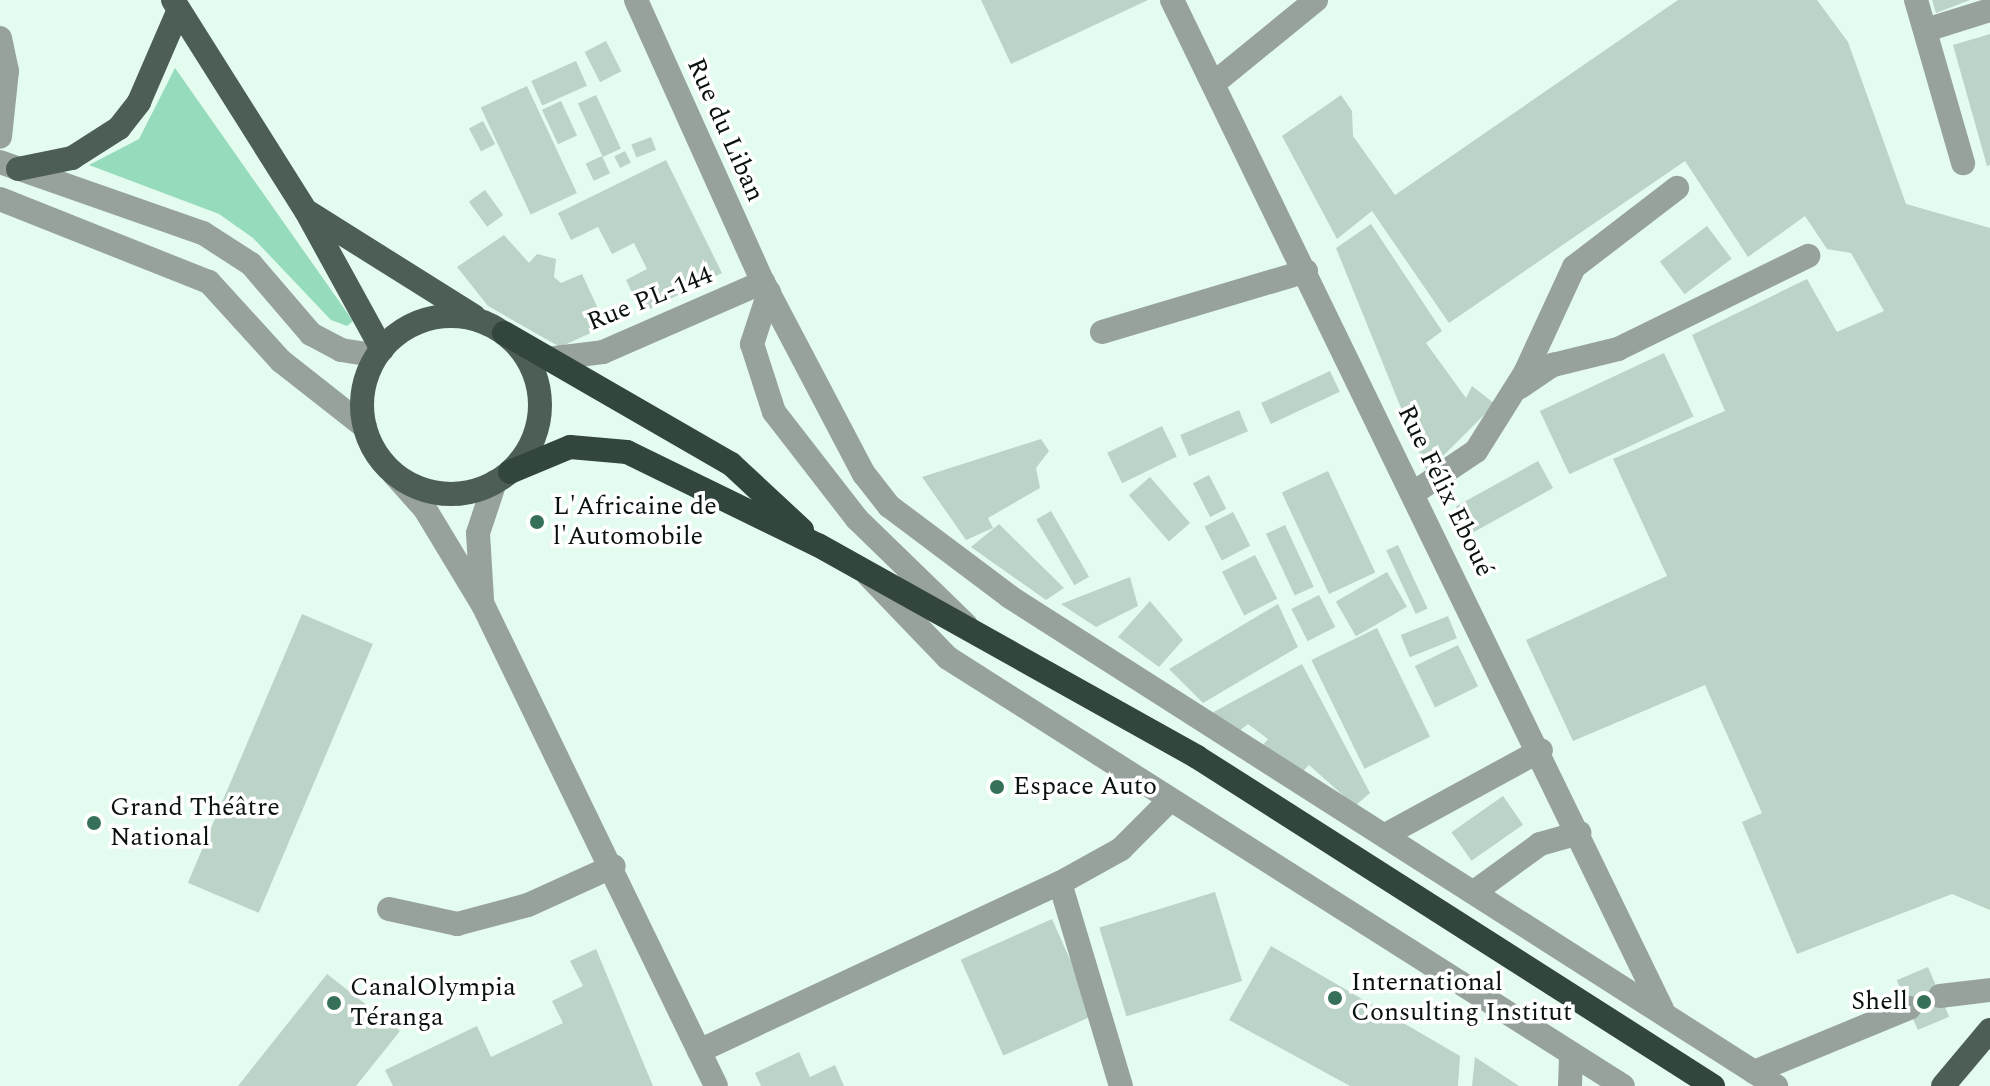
<!DOCTYPE html>
<html>
<head>
<meta charset="utf-8">
<style>
  body { margin:0 }
  #map { position:relative; width:1990px; height:1086px; overflow:hidden; background:#e4fcf0; font-family:Spectral,serif }
  div>[style] { position:absolute }
  [style*='--x'] { left:calc(var(--x)*1px); top:calc(var(--y)*1px); width:calc(var(--w)*1px); rotate:calc(var(--a)*1deg) }
  .green>* { inset:0; background:#96dcbc }
  .building>* { inset:0; background:#bcd3c7; transform-origin:0 0 }
  .minor>* { height:24px; margin:-12px; padding:0 12px; transform-origin:12px; border-radius:12px; background:#98a29d }
  .major>* { height:24px; margin:-12px; padding:0 12px; transform-origin:12px; border-radius:12px; background:#4d5e56 }
  .major>.ring { margin:-12px; padding:0; box-sizing:content-box; background:none; border:24px solid #4d5e56; border-radius:50% }
  .highway>* { height:24px; margin:-12px; padding:0 12px; transform-origin:12px; border-radius:12px; background:#33463d }
  .dots>* { width:22px; height:22px; translate:-50% -50%; box-sizing:border-box; border:4px solid #fff; border-radius:50% }
  span { translate:-50% -50%; white-space:nowrap; text-align:center; line-height:1.15; -webkit-text-stroke:7px #fff; paint-order:stroke }
  .street-label { font-size:26px; color:#0a120f }
  .poi-label { font-size:26px; color:#0a120f }
  .left { translate:0 -50%; text-align:left }
  .right { translate:-100% -50%; text-align:right }
</style>
</head>
<body>
<div id="map">
  <div class="green">
    <i style="clip-path:polygon(175px 68px,353px 321px,347px 326px,331px 320px,253px 238px,219px 214px,89px 165px,139px 139px)"></i>
  </div>
  <div class="building">
    <i style="clip-path:polygon(981px 0,1148px 0,1011px 64px)"></i>
    <i style="clip-path:polygon(1678px 0,1817px 0,1848px 42px,1906px 204px,1990px 228px,1990px 910px,1952px 894px,1797px 954px,1742px 822px,1762px 813px,1705px 685px,1573px 741px,1526px 640px,1667px 576px,1613px 459px,1725px 411px,1692px 335px,1807px 279px,1837px 332px,1884px 311px,1851px 253px,1827px 249px,1805px 216px,1748px 257px,1685px 161px,1449px 323px,1372px 211px,1337px 239px,1282px 136px,1341px 95px,1352px 111px,1353px 136px,1395px 195px)"></i>
    <i style="clip-path:polygon(1932px 0,1970px 0,1936px 13px)"></i>
    <i style="clip-path:polygon(1990px 34px,1990px 165px,1987px 166px,1953px 45px)"></i>
    <i style="left:606px;top:41px;width:34px;height:24px;rotate:63deg"></i>
    <i style="left:576px;top:61px;width:27px;height:49px;rotate:66deg"></i>
    <i style="left:527px;top:86px;width:118px;height:51px;rotate:65deg"></i>
    <i style="left:596px;top:95px;width:59px;height:20px;rotate:65deg"></i>
    <i style="left:561px;top:101px;width:38px;height:21px;rotate:65deg"></i>
    <i style="left:483px;top:121px;width:26px;height:16px;rotate:62deg"></i>
    <i style="left:651px;top:137px;width:14px;height:21px;rotate:69deg"></i>
    <i style="left:625px;top:151px;width:13px;height:12px;rotate:63deg"></i>
    <i style="left:602px;top:156px;width:19px;height:18px;rotate:65deg"></i>
    <i style="clip-path:polygon(666px 160px,722px 273px,642px 313px,626px 280px,647px 269px,634px 243px,612px 254px,598px 227px,571px 240px,558px 213px)"></i>
    <i style="left:485px;top:190px;width:31px;height:20px;rotate:54deg"></i>
    <i style="clip-path:polygon(1371px 224px,1442px 331px,1426px 343px,1466px 398px,1472px 386px,1495px 404px,1427px 472px,1336px 248px)"></i>
    <i style="left:1707px;top:226px;width:41px;height:59px;rotate:53deg"></i>
    <i style="clip-path:polygon(504px 235px,529px 263px,537px 254px,556px 259px,554px 277px,561px 283px,582px 274px,606px 326px,560px 347px,488px 306px,457px 267px)"></i>
    <i style="left:1664px;top:353px;width:70px;height:137px;rotate:65deg"></i>
    <i style="left:1330px;top:371px;width:23px;height:76px;rotate:65deg"></i>
    <i style="left:1239px;top:410px;width:23px;height:64px;rotate:67deg"></i>
    <i style="left:1162px;top:426px;width:34px;height:61px;rotate:64deg"></i>
    <i style="clip-path:polygon(1041px 439px,1049px 451px,1036px 468px,1040px 488px,988px 518px,993px 528px,966px 540px,922px 477px)"></i>
    <i style="left:1538px;top:461px;width:31px;height:94px;rotate:61deg"></i>
    <i style="left:1328px;top:471px;width:112px;height:51px;rotate:65deg"></i>
    <i style="left:1209px;top:475px;width:38px;height:18px;rotate:63deg"></i>
    <i style="left:1150px;top:477px;width:61px;height:28px;rotate:49deg"></i>
    <i style="left:1051px;top:511px;width:76px;height:17px;rotate:60deg"></i>
    <i style="left:1233px;top:512px;width:38px;height:32px;rotate:63deg"></i>
    <i style="clip-path:polygon(999px 524px,1064px 588px,1046px 600px,971px 547px)"></i>
    <i style="left:1285px;top:525px;width:68px;height:21px;rotate:65deg"></i>
    <i style="left:1398px;top:545px;width:70px;height:13px;rotate:65deg"></i>
    <i style="left:1255px;top:555px;width:49px;height:37px;rotate:63deg"></i>
    <i style="left:1387px;top:572px;width:40px;height:59px;rotate:60deg"></i>
    <i style="clip-path:polygon(1130px 577px,1138px 606px,1096px 627px,1061px 604px)"></i>
    <i style="left:1319px;top:595px;width:36px;height:31px;rotate:63deg"></i>
    <i style="clip-path:polygon(1150px 601px,1183px 640px,1159px 667px,1118px 637px)"></i>
    <i style="clip-path:polygon(1278px 604px,1298px 647px,1203px 703px,1169px 669px)"></i>
    <i style="left:302px;top:614px;width:77px;height:292px;rotate:23deg"></i>
    <i style="left:1448px;top:616px;width:24px;height:51px;rotate:68deg"></i>
    <i style="left:1377px;top:628px;width:121px;height:73px;rotate:64deg"></i>
    <i style="left:1458px;top:645px;width:46px;height:48px;rotate:64deg"></i>
    <i style="clip-path:polygon(1302px 664px,1370px 793px,1355px 806px,1309px 765px,1301px 773px,1262px 746px,1268px 739px,1248px 724px,1238px 732px,1208px 715px)"></i>
    <i style="left:1503px;top:796px;width:35px;height:63px;rotate:55deg"></i>
    <i style="left:1215px;top:892px;width:93px;height:121px;rotate:73deg"></i>
    <i style="left:1052px;top:919px;width:105px;height:100px;rotate:66deg"></i>
    <i style="clip-path:polygon(1271px 946px,1460px 1056px,1458px 1086px,1350px 1086px,1229px 1020px)"></i>
    <i style="clip-path:polygon(596px 949px,653px 1086px,393px 1086px,385px 1070px,477px 1026px,491px 1057px,563px 1023px,552px 1001px,583px 986px,570px 961px)"></i>
    <i style="left:1928px;top:967px;width:54px;height:34px;rotate:67deg"></i>
    <i style="clip-path:polygon(327px 974px,400px 1031px,356px 1086px,238px 1086px)"></i>
    <i style="clip-path:polygon(799px 1052px,810px 1077px,835px 1065px,844px 1086px,761px 1086px,755px 1073px)"></i>
    <i style="clip-path:polygon(1475px 1057px,1519px 1086px,1472px 1086px)"></i>
  </div>
  <div class="minor">
    <i style="--x:636;--y:0;--w:309;--a:65.8"></i>
    <i style="--x:763;--y:282;--w:217;--a:62.3"></i>
    <i style="--x:864;--y:474;--w:41;--a:52"></i>
    <i style="--x:889;--y:506;--w:151;--a:36.9"></i>
    <i style="--x:1010;--y:597;--w:909;--a:32.55"></i>
    <i style="--x:1172;--y:0;--w:1122;--a:64.1"></i>
    <i style="--x:1916;--y:0;--w:170;--a:73.9"></i>
    <i style="--x:1926;--y:30;--w:67;--a:-17.4"></i>
    <i style="--x:0;--y:38;--w:34;--a:78"></i>
    <i style="--x:7;--y:71;--w:66;--a:96.1"></i>
    <i style="--x:1213;--y:84;--w:133;--a:-39.2"></i>
    <i style="--x:0;--y:162;--w:215;--a:19.3"></i>
    <i style="--x:203;--y:233;--w:57;--a:32.9"></i>
    <i style="--x:251;--y:264;--w:92;--a:49.4"></i>
    <i style="--x:311;--y:334;--w:34;--a:28"></i>
    <i style="--x:341;--y:350;--w:36;--a:9"></i>
    <i style="--x:0;--y:199;--w:225;--a:21.7"></i>
    <i style="--x:209;--y:282;--w:107;--a:47.7"></i>
    <i style="--x:281;--y:361;--w:107;--a:38.2"></i>
    <i style="--x:769;--y:292;--w:55;--a:108.1"></i>
    <i style="--x:752;--y:344;--w:71;--a:72.1"></i>
    <i style="--x:774;--y:412;--w:135;--a:52.2"></i>
    <i style="--x:857;--y:519;--w:152;--a:44.2"></i>
    <i style="--x:1102;--y:332;--w:213;--a:-16.6"></i>
    <i style="--x:555;--y:358;--w:48;--a:-7.1"></i>
    <i style="--x:603;--y:352;--w:175;--a:-23.6"></i>
    <i style="--x:1520;--y:387;--w:40;--a:-34"></i>
    <i style="--x:1553;--y:365;--w:67;--a:-13.8"></i>
    <i style="--x:1618;--y:349;--w:212;--a:-26.1"></i>
    <i style="--x:393;--y:473;--w:48;--a:48.4"></i>
    <i style="--x:425;--y:509;--w:112;--a:58.9"></i>
    <i style="--x:483;--y:605;--w:534;--a:64.15"></i>
    <i style="--x:1415;--y:492;--w:73;--a:-33.9"></i>
    <i style="--x:1476;--y:451;--w:92;--a:-57.9"></i>
    <i style="--x:1525;--y:373;--w:117;--a:-65.2"></i>
    <i style="--x:1574;--y:267;--w:130;--a:-37.5"></i>
    <i style="--x:868;--y:575;--w:115;--a:46.1"></i>
    <i style="--x:948;--y:658;--w:799;--a:32.38"></i>
    <i style="--x:482;--y:599;--w:66;--a:-93.5"></i>
    <i style="--x:478;--y:533;--w:54;--a:-71.6"></i>
    <i style="--x:1389;--y:833;--w:173;--a:-28.6"></i>
    <i style="--x:1060;--y:883;--w:212;--a:73.3"></i>
    <i style="--x:1477;--y:890;--w:78;--a:-36.1"></i>
    <i style="--x:1540;--y:844;--w:41;--a:-15.8"></i>
    <i style="--x:389;--y:909;--w:70;--a:12.4"></i>
    <i style="--x:457;--y:924;--w:73;--a:-15"></i>
    <i style="--x:528;--y:905;--w:94;--a:-24.4"></i>
    <i style="--x:1940;--y:996;--w:50;--a:-6.8"></i>
    <i style="--x:699;--y:1051;--w:398;--a:-25"></i>
    <i style="--x:1060;--y:883;--w:70;--a:-29.1"></i>
    <i style="--x:1121;--y:849;--w:65;--a:-45"></i>
    <i style="--x:1754;--y:1072;--w:168;--a:-22.4"></i>
    <i style="--x:1570;--y:1086;--w:32;--a:-88"></i>
  </div>
  <div class="major">
    <i style="--x:173;--y:0;--w:249;--a:57.8"></i>
    <i style="--x:306;--y:211;--w:158;--a:61.2"></i>
    <i style="--x:18;--y:169;--w:55;--a:-11.5"></i>
    <i style="--x:72;--y:158;--w:56;--a:-32.6"></i>
    <i style="--x:119;--y:128;--w:33;--a:-52"></i>
    <i style="--x:139;--y:102;--w:98;--a:-66.6"></i>
    <i style="--x:308;--y:212;--w:196;--a:32.1"></i>
    <i class="ring" style="left:362px;top:316px;width:154px;height:154px"></i>
    <i style="--x:1943;--y:1086;--w:73;--a:-50"></i>
  </div>
  <div class="highway">
    <i style="--x:504;--y:333;--w:262;--a:30"></i>
    <i style="--x:731;--y:464;--w:97;--a:42.9"></i>
    <i style="--x:510;--y:472;--w:65;--a:-22.6"></i>
    <i style="--x:570;--y:447;--w:57;--a:5"></i>
    <i style="--x:627;--y:452;--w:212;--a:26"></i>
    <i style="--x:818;--y:545;--w:434;--a:29.2"></i>
    <i style="--x:1197;--y:757;--w:612;--a:32.52"></i>
  </div>
  <div class="dots">
    <i style="left:537px;top:522px;background:#377058"></i>
    <i style="left:997px;top:787px;background:#377058"></i>
    <i style="left:94px;top:823px;background:#377058"></i>
    <i style="left:1335px;top:998px;background:#377058"></i>
    <i style="left:1924px;top:1002px;background:#377058"></i>
    <i style="left:334px;top:1003px;background:#377058"></i>
  </div>
  <div class="street-label">
    <span style="left:725px;top:130px;rotate:66deg">Rue du Liban</span>
    <span style="left:650px;top:299px;rotate:-22deg">Rue PL-144</span>
    <span style="left:1445px;top:491px;rotate:64deg">Rue Félix Eboué</span>
  </div>
  <div class="poi-label">
    <span class="left" style="left:553px;top:522px">L'Africaine de<br>l'Automobile</span>
    <span class="left" style="left:1013px;top:787px">Espace Auto</span>
    <span class="left" style="left:110px;top:823px">Grand Théâtre<br>National</span>
    <span class="left" style="left:1351px;top:998px">International<br>Consulting Institut</span>
    <span class="left" style="left:350px;top:1003px">CanalOlympia<br>Téranga</span>
    <span class="right" style="left:1908px;top:1002px">Shell</span>
  </div>
</div>
</body>
</html>
